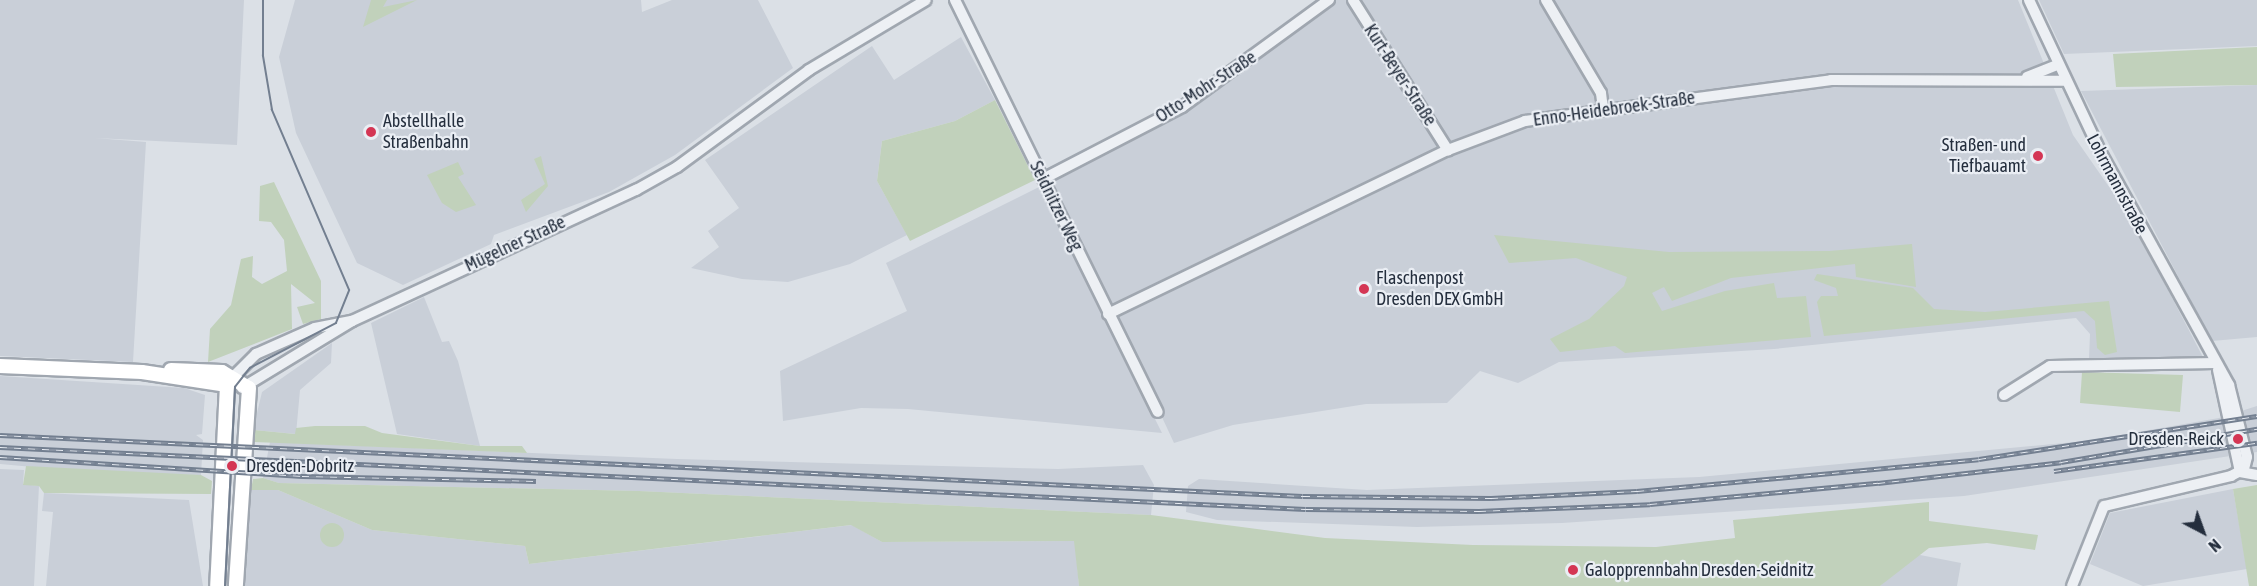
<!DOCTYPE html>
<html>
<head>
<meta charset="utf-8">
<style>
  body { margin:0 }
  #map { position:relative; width:2257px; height:586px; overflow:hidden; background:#dbe0e6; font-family:"Asap Condensed",sans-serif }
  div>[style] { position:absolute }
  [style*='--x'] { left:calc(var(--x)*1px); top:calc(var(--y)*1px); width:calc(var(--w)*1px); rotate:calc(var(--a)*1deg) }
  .built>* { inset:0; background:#c9cfd8 }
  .green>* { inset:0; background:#c1d1bb }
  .round { border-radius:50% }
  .roads { filter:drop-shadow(2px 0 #a0a7b0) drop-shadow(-2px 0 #a0a7b0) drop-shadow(0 2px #a0a7b0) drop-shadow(0 -2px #a0a7b0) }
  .minor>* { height:10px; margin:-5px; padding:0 5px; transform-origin:5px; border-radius:5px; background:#edf0f4 }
  .major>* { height:14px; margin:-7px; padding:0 7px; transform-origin:7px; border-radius:7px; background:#fff }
  .tram>* { height:1.5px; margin:-0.75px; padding:0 0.75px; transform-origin:0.75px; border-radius:0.75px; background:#737f90 }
  .rail>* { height:4.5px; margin-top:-2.25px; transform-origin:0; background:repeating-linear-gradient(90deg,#eaeef4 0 7px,#737f90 0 14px); box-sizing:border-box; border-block:2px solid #737f90 }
  .dots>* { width:16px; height:16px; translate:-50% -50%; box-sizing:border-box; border:3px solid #eaeef4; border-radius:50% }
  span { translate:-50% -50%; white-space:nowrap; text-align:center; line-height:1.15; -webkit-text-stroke:4.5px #eaeef4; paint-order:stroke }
  .street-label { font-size:18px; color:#242e3d }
  .poi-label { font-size:18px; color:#242e3d }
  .left { translate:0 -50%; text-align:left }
  .right { translate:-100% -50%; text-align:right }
  .north { position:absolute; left:2173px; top:502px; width:60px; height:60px; -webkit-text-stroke:4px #eaeef4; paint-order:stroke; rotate:139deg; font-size:16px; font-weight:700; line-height:24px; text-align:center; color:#242e3d }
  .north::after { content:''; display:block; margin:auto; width:21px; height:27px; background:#242e3d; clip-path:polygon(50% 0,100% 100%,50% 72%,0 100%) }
</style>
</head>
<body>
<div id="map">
  <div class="built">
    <i style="clip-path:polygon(0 0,244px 0,237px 145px,95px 138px,146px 142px,133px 362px,0 356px)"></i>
    <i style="clip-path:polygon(295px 0,641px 0,642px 12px,672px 0,758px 0,793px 68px,675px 155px,609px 192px,494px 235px,491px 244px,403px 285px,357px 263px,296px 133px,279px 57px)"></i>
    <i style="clip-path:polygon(1329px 0,2018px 0,2073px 135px,2130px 217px,2206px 363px,2089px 359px,2090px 334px,2076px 318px,1774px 349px,1559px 362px,1518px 383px,1480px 371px,1447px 403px,1366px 404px,1233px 425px,1174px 443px,1049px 174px,1182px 107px)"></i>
    <i style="clip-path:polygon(2039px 0,2257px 0,2257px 46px,2064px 54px)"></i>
    <i style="clip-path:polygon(961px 37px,995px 100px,955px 121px,882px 141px,877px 181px,907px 235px,850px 264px,788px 282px,742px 279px,691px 268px,719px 247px,708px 231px,739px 208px,705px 160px,872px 46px,894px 80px)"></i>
    <i style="clip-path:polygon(2257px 85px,2257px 337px,2212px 341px,2081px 91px)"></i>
    <i style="clip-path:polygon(1039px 187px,1162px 433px,908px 409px,861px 408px,783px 421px,780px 371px,907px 311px,886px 263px)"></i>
    <i style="clip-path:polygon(424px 297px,442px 342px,449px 341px,458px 361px,480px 446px,397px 434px,371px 323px)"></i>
    <i style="clip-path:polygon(332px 343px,331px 363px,300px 390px,296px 434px,253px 430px,262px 392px)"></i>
    <i style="clip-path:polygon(0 376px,184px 388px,205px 395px,202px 434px,196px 435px,203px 440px,201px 475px,110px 474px,0 464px)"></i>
    <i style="clip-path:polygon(2257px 406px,2257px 452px,1964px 496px,1562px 523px,1417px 527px,1217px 520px,1186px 512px,1188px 486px,1199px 479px,1367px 490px,1699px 477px,2086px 441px,2219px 418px)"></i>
    <i style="clip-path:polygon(270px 442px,677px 459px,1058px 469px,1143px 465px,1154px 485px,1151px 515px,639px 491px,279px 483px,263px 478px)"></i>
    <i style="clip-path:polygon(0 469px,24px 470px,23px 484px,39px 486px,34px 586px,0 586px)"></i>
    <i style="clip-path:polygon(2233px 489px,2247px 569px,2143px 586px,2090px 564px,2110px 513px)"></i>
    <i style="clip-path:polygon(251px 490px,278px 490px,372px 530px,525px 546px,529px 564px,852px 525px,882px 542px,1075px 541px,1079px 586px,243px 586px)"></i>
    <i style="clip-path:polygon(44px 493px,189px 500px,203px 586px,46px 586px,53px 512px,42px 511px)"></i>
    <i style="clip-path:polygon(1915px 554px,1961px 563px,1957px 586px,1880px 586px)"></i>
  </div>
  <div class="green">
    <i style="clip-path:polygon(371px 0,387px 0,383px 7px,417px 0,363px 27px)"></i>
    <i style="clip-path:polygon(2257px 47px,2257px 85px,2116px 87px,2113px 54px)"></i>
    <i style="clip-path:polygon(995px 100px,1035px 180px,910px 241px,877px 181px,882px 141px,955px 121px)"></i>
    <i style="clip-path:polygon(541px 156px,548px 186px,526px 212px,521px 200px,545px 184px,534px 159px)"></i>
    <i style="clip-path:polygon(458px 162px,464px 174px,458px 177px,476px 205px,456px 212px,442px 203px,427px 175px)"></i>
    <i style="clip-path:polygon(274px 182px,321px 281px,321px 319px,303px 324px,297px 307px,315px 303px,291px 284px,292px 329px,208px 362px,210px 329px,231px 305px,241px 259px,253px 256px,252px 277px,262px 284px,287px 271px,284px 240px,271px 222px,259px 221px,260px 186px)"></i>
    <i style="clip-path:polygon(1494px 235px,1669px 252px,1829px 251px,1912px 244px,1916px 287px,1856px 277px,1855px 264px,1731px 278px,1672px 301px,1664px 287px,1652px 293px,1662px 311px,1725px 291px,1774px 283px,1777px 298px,1806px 296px,1811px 337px,1625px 353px,1615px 346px,1560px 352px,1550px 339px,1589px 319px,1624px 286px,1627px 277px,1576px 258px,1509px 263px)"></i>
    <i style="clip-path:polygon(1817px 274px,1913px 288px,1934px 309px,1985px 312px,2109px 301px,2117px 352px,2105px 355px,2097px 348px,2095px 321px,2084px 311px,1824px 336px,1817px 302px,1821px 296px,1838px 296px,1836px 288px,1814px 280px)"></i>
    <i style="clip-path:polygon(2082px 372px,2183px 375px,2180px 412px,2080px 403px)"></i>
    <i style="clip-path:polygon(315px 426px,365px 426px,382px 433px,480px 446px,522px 446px,527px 453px,254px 442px,253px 430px,295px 434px,296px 428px)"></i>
    <i style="clip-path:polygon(26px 466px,201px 475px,212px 481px,211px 494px,44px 493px,39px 486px,23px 485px)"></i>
    <i style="clip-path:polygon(263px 478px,279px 483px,639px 491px,1151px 515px,1325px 538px,1473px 545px,1656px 547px,1735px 538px,1733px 520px,1929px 502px,1929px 521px,2038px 535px,2035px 550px,1987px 543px,1929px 548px,1880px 586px,1079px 586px,1074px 541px,882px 542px,851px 525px,529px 564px,525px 546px,372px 530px,278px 490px,251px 490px,253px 479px)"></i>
    <i style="clip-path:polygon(2257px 485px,2257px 586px,2249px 586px,2233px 489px)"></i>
    <i class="round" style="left:320px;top:523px;width:24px;height:24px"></i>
  </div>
  <div class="roads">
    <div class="minor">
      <i style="--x:955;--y:0;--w:459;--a:63.8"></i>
      <i style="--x:1353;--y:0;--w:178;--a:57.7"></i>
      <i style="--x:1546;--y:0;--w:108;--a:59.4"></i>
      <i style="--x:1601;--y:93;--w:16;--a:83"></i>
      <i style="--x:2029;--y:0;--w:169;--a:64.8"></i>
      <i style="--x:2101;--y:153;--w:265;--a:61.1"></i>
      <i style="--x:2229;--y:385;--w:74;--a:76"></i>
      <i style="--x:2247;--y:457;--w:12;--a:104"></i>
      <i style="--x:2244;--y:469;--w:15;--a:152"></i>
      <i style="--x:2231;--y:476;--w:130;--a:166.7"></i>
      <i style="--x:2104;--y:506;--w:86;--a:111.8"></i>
      <i style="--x:2027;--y:77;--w:32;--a:-22"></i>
      <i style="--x:1043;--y:179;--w:157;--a:-27.4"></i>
      <i style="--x:1182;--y:107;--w:182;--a:-36.1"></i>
      <i style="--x:1108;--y:314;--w:377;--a:-25.8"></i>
      <i style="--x:1448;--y:150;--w:82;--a:-20.6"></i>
      <i style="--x:1525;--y:121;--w:309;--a:-7.6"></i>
      <i style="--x:1831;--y:80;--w:233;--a:0.2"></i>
      <i style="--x:2218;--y:370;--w:104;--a:77.8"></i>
      <i style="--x:228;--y:382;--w:40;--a:-45"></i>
      <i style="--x:256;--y:354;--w:64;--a:-23.8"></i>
      <i style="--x:315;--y:328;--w:38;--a:-11"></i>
      <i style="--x:242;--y:388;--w:129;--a:-31.3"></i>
      <i style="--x:352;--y:321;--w:313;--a:-24.8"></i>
      <i style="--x:636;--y:190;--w:47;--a:-29.3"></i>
      <i style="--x:677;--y:167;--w:164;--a:-36.3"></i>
      <i style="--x:809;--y:70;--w:136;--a:-30.9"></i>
      <i style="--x:2004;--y:395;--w:54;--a:-32.2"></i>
      <i style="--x:2050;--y:366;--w:165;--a:-1"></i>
      <i style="--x:2240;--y:472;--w:17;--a:10"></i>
    </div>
    <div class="major">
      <i style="--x:0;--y:366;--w:142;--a:2.4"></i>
      <i style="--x:142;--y:372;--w:86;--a:8.7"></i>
      <i style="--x:227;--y:385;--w:201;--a:92.8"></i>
      <i style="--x:171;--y:370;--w:51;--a:2.2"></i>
      <i style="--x:222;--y:372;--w:31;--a:31"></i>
      <i style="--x:249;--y:388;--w:198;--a:93.8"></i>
    </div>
  </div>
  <div class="tram">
    <i style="--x:225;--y:586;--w:199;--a:-87.1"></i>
    <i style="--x:235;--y:387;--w:24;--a:-52"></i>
    <i style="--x:250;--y:368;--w:97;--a:-27.6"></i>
    <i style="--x:336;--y:323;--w:35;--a:-68"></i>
    <i style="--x:349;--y:290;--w:196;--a:-113.2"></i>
    <i style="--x:272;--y:110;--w:55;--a:-99.5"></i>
    <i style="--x:263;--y:56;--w:56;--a:-90"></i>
  </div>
  <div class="rail">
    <i style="--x:0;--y:435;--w:1304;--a:2.68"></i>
    <i style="--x:1303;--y:496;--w:188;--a:0.6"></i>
    <i style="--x:1491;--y:498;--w:146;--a:-2.7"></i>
    <i style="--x:1637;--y:491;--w:343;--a:-5.3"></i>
    <i style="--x:1979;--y:459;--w:281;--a:-8.8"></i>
    <i style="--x:0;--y:447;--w:1307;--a:2.72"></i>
    <i style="--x:1306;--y:509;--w:173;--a:0.7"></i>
    <i style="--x:1479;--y:511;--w:171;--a:-2.3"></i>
    <i style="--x:1650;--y:504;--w:229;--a:-5.3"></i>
    <i style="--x:1878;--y:483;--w:184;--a:-6.5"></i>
    <i style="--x:2061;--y:462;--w:199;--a:-9.6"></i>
    <i style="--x:0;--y:457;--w:303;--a:3.6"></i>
    <i style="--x:302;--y:476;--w:234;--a:1.2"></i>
    <i style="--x:2054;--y:471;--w:205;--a:-7.9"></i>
  </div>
  <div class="dots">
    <i style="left:371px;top:132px;background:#d43654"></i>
    <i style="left:2038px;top:156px;background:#d43654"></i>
    <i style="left:1364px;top:289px;background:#d43654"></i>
    <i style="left:2238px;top:439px;background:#d43654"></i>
    <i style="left:232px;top:466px;background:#d43654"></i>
    <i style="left:1573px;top:570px;background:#d43654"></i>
  </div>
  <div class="street-label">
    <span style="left:1400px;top:75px;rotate:57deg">Kurt-Beyer-Straße</span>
    <span style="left:1206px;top:87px;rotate:-33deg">Otto-Mohr-Straße</span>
    <span style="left:1614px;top:109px;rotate:-8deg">Enno-Heidebroek-Straße</span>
    <span style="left:2117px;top:184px;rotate:62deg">Lohrmannstraße</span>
    <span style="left:1056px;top:206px;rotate:64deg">Seidnitzer Weg</span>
    <span style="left:515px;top:244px;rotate:-25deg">Mügelner Straße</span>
  </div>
  <div class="poi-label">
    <span class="left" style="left:383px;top:132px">Abstellhalle<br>Straßenbahn</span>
    <span class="right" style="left:2026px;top:156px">Straßen- und<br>Tiefbauamt</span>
    <span class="left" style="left:1376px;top:289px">Flaschenpost<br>Dresden DEX GmbH</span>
    <span class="right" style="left:2224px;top:439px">Dresden-Reick</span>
    <span class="left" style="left:246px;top:466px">Dresden-Dobritz</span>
    <span class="left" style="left:1585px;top:570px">Galopprennbahn Dresden-Seidnitz</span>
  </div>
  <div class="north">N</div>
</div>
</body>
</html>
